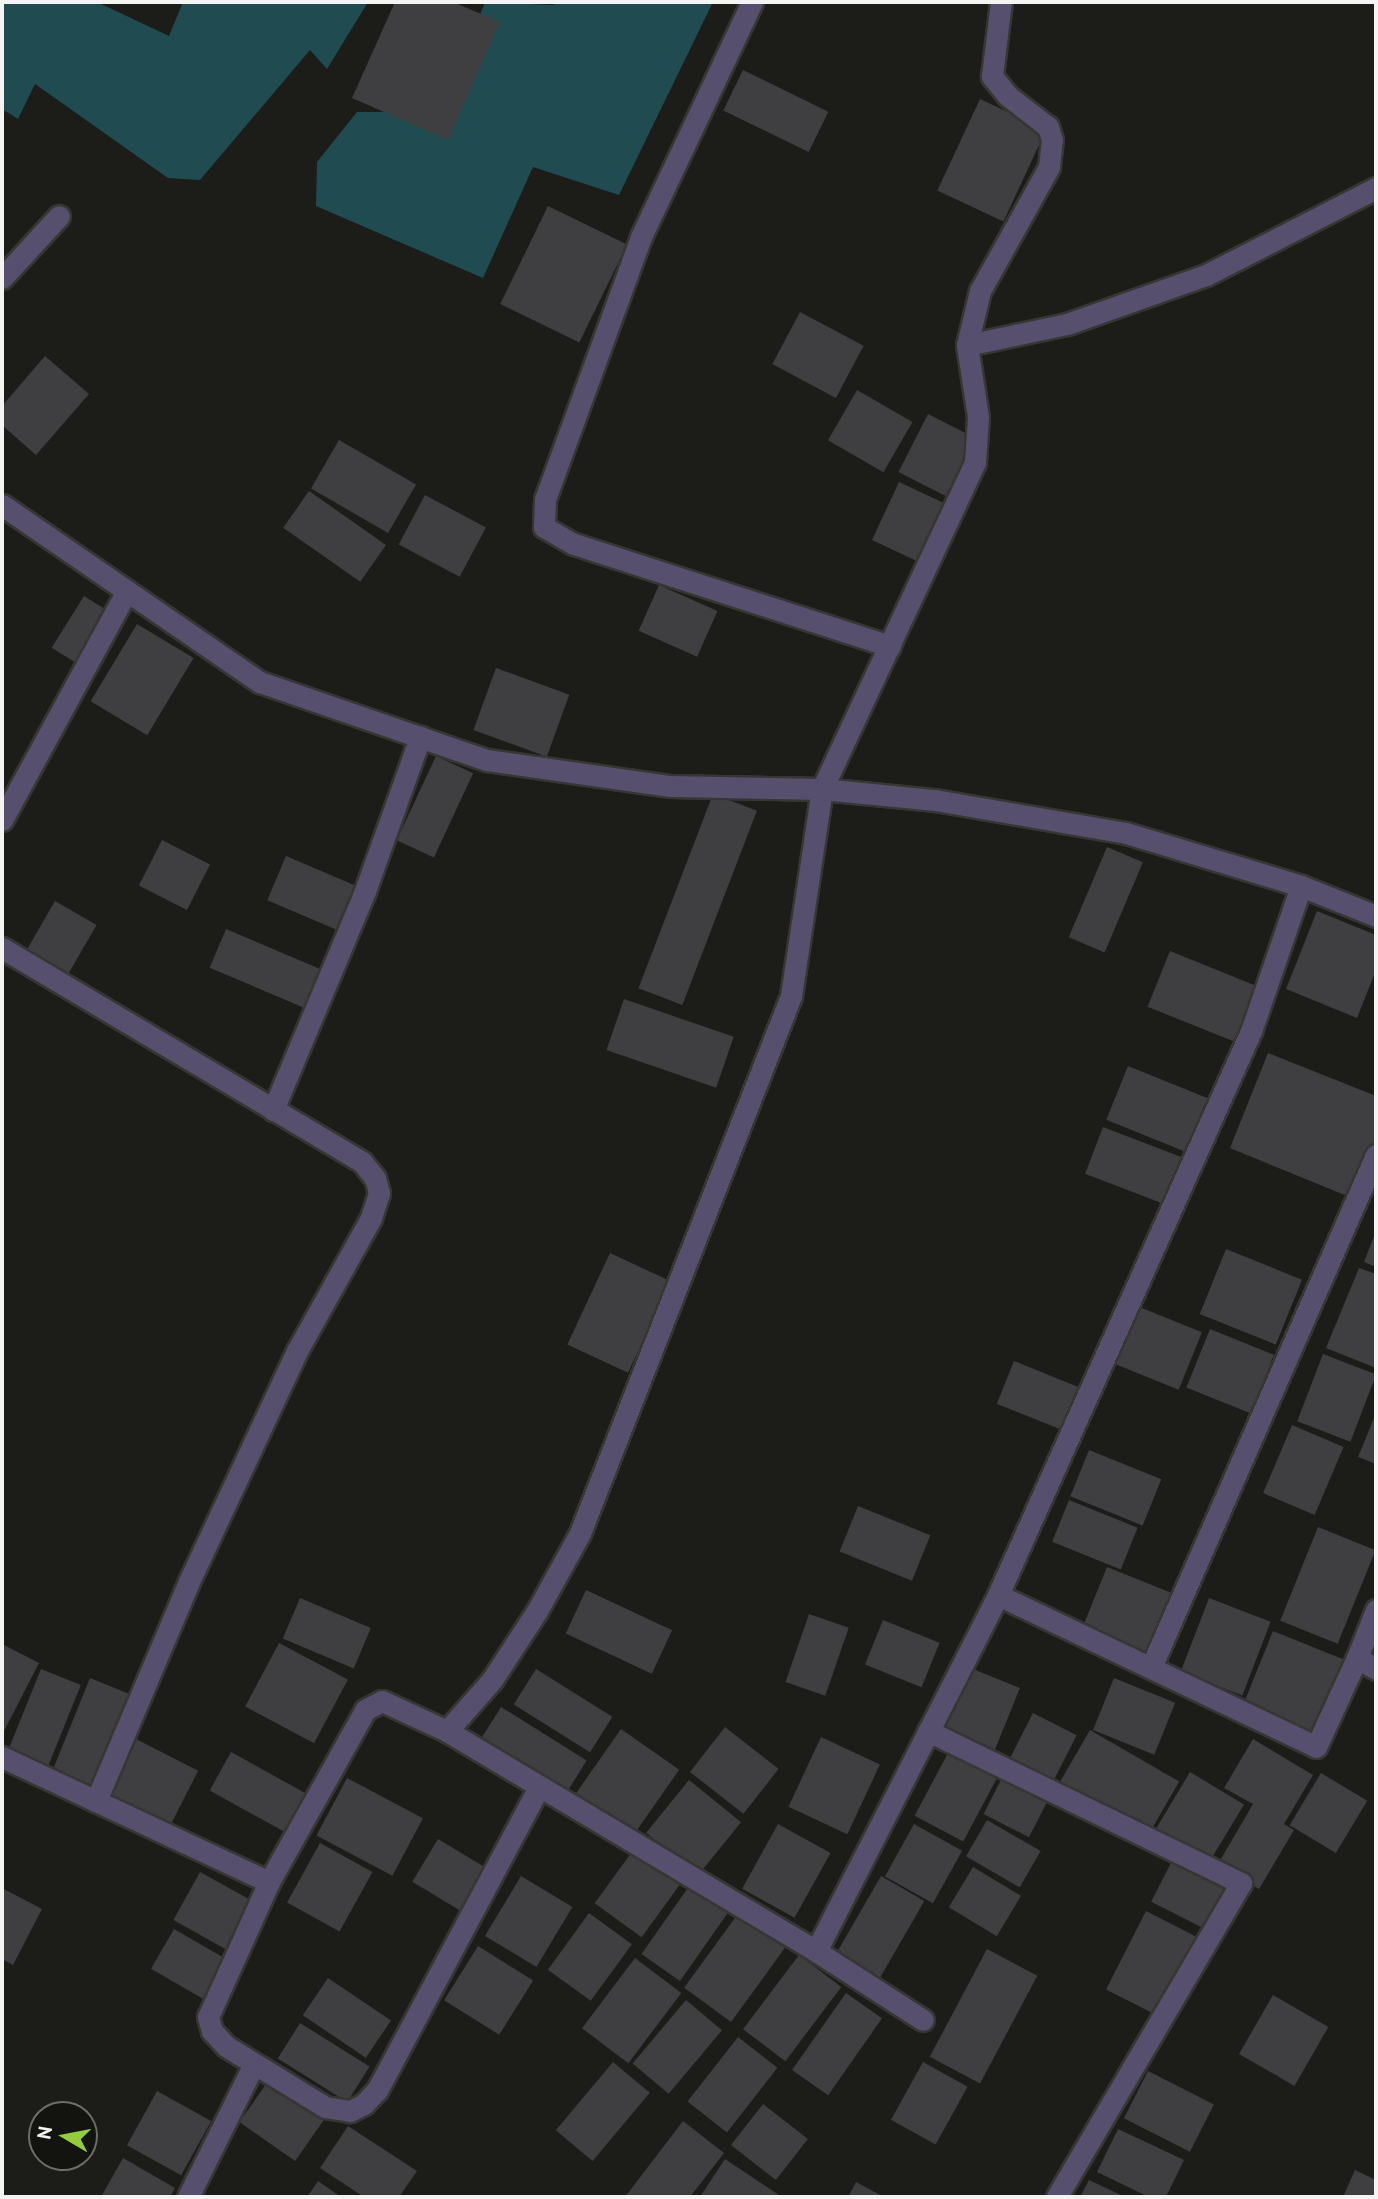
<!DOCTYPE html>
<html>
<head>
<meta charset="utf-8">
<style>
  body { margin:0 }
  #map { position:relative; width:1378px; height:2199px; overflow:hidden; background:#1c1c19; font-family:"PT Sans",sans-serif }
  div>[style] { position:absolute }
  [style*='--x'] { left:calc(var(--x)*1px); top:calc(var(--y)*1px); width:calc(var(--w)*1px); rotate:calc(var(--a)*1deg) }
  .water>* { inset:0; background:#204c51 }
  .building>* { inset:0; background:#3f3f42; transform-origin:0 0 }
  .roads { filter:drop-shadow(2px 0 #363633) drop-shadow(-2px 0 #363633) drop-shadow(0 2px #363633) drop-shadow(0 -2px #363633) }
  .lane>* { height:21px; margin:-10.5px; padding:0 10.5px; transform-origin:10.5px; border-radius:10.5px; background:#564f6d }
  .street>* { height:21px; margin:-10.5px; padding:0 10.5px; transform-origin:10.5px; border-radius:10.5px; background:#564f6d }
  span { translate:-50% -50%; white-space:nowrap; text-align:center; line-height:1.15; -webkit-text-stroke:6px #131310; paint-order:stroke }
  .frame { position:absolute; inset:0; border:4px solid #f4f4f2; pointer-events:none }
  .north { position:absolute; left:28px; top:2101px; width:70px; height:70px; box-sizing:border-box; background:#131310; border:2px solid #6d6d6a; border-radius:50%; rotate:280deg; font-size:19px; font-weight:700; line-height:28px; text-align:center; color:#f4f4f2 }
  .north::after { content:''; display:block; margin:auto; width:24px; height:32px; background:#93cc3d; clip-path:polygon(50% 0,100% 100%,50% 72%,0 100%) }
</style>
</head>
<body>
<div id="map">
  <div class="water">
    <i style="clip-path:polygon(2px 2px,97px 2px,169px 36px,183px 2px,368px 2px,327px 69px,310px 50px,200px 180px,168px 178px,35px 84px,18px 119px,2px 109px)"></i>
    <i style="clip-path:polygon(485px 2px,553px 5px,558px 2px,713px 2px,619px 195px,533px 167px,483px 278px,316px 206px,317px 162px,357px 112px,389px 112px,437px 127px)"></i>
  </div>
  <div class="building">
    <i style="clip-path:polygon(395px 2px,453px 2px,500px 22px,448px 140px,352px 98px)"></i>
    <i style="left:743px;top:70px;width:95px;height:45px;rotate:26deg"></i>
    <i style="left:980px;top:99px;width:73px;height:101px;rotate:25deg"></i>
    <i style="left:548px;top:206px;width:88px;height:109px;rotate:26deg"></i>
    <i style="left:800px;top:312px;width:72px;height:59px;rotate:28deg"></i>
    <i style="clip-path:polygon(45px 356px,89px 394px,36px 455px,2px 425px,2px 406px)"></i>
    <i style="left:857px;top:390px;width:64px;height:58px;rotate:30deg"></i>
    <i style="left:928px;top:414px;width:53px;height:65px;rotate:27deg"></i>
    <i style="left:339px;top:440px;width:89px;height:56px;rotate:30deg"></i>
    <i style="left:899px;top:482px;width:53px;height:64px;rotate:25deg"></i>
    <i style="left:309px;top:491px;width:94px;height:45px;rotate:35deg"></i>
    <i style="left:425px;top:495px;width:69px;height:56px;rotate:28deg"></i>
    <i style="left:659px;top:585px;width:64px;height:50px;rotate:24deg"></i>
    <i style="left:84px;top:596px;width:46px;height:61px;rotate:32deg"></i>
    <i style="left:137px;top:624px;width:66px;height:90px;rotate:31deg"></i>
    <i style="left:496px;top:668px;width:78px;height:66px;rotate:20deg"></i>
    <i style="left:436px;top:756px;width:41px;height:93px;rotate:25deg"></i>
    <i style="left:713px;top:794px;width:47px;height:208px;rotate:21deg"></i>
    <i style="left:162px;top:840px;width:54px;height:51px;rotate:27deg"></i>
    <i style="left:1107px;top:847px;width:39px;height:98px;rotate:23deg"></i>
    <i style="left:286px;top:856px;width:76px;height:48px;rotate:23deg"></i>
    <i style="left:55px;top:901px;width:48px;height:67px;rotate:30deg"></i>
    <i style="clip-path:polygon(1317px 911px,1376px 935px,1376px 970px,1357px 1018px,1286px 989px)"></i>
    <i style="left:226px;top:929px;width:103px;height:42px;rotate:23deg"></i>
    <i style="left:1170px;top:951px;width:94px;height:60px;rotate:22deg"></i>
    <i style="left:624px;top:999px;width:116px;height:54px;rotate:19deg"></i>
    <i style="clip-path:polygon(1268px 1053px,1376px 1096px,1376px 1137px,1352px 1198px,1230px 1148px)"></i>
    <i style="left:1128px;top:1066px;width:86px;height:58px;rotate:22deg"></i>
    <i style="left:1103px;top:1127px;width:88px;height:50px;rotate:21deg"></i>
    <i style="clip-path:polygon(1376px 1231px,1376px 1267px,1364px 1262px)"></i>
    <i style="left:1226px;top:1249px;width:82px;height:70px;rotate:22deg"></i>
    <i style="left:610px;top:1253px;width:67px;height:101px;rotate:25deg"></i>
    <i style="clip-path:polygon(1359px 1268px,1376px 1274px,1376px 1368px,1326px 1348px)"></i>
    <i style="left:1137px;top:1306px;width:70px;height:62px;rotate:22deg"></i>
    <i style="left:1210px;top:1329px;width:69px;height:63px;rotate:22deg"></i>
    <i style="left:1323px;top:1354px;width:57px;height:72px;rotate:21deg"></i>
    <i style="left:1014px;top:1361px;width:70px;height:46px;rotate:22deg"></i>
    <i style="clip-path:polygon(1376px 1413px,1376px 1464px,1358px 1457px)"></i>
    <i style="left:1292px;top:1425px;width:56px;height:74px;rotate:23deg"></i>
    <i style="left:1089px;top:1450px;width:78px;height:50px;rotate:22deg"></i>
    <i style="left:1069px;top:1500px;width:74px;height:45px;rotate:22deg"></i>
    <i style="left:858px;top:1506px;width:78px;height:49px;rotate:22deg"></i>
    <i style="left:1318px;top:1527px;width:62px;height:101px;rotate:22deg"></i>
    <i style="left:1107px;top:1567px;width:71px;height:64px;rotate:22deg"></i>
    <i style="left:586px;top:1590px;width:95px;height:48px;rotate:25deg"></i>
    <i style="left:300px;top:1598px;width:77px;height:44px;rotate:23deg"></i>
    <i style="left:1209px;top:1598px;width:66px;height:79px;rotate:21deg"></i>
    <i style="left:809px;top:1614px;width:42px;height:72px;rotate:19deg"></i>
    <i style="left:883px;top:1620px;width:61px;height:48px;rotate:22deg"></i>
    <i style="left:1273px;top:1631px;width:77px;height:79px;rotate:22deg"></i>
    <i style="left:279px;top:1643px;width:78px;height:72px;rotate:28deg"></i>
    <i style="clip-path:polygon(2px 1644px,39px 1663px,2px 1735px)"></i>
    <i style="left:968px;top:1667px;width:56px;height:71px;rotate:22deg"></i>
    <i style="left:41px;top:1669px;width:43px;height:93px;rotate:22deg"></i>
    <i style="left:536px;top:1669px;width:90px;height:42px;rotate:32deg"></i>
    <i style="left:90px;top:1678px;width:46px;height:102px;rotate:22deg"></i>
    <i style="left:1114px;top:1678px;width:66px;height:56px;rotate:22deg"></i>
    <i style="left:501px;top:1707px;width:101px;height:42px;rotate:32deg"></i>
    <i style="left:1033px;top:1713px;width:49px;height:55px;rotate:27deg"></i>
    <i style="left:725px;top:1727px;width:68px;height:57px;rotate:38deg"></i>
    <i style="left:621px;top:1729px;width:71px;height:79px;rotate:35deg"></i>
    <i style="left:1090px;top:1730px;width:103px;height:61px;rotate:30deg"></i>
    <i style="left:821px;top:1737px;width:65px;height:77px;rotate:25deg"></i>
    <i style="left:134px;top:1738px;width:72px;height:64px;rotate:27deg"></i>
    <i style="clip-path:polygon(1253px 1739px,1313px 1775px,1284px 1824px,1294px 1830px,1259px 1889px,1218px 1864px,1253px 1804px,1224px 1788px)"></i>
    <i style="left:231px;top:1752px;width:92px;height:44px;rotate:29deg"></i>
    <i style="left:948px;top:1753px;width:55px;height:71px;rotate:28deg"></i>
    <i style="left:1190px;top:1772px;width:63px;height:69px;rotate:31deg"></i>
    <i style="left:1321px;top:1773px;width:54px;height:61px;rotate:31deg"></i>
    <i style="left:1004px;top:1774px;width:51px;height:45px;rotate:27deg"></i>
    <i style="left:347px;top:1778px;width:86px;height:65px;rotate:28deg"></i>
    <i style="left:689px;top:1780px;width:67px;height:68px;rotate:39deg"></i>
    <i style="left:987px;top:1820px;width:62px;height:42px;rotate:30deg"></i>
    <i style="left:778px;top:1824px;width:60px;height:74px;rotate:29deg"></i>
    <i style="left:914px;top:1824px;width:55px;height:60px;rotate:29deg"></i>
    <i style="left:438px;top:1839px;width:64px;height:50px;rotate:31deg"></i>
    <i style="left:320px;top:1843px;width:60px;height:68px;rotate:29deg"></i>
    <i style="left:637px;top:1845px;width:58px;height:72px;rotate:36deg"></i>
    <i style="left:1173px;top:1859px;width:63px;height:48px;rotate:27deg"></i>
    <i style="left:973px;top:1867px;width:56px;height:47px;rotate:31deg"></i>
    <i style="left:200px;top:1872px;width:64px;height:55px;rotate:29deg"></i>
    <i style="left:521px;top:1876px;width:60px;height:70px;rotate:31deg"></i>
    <i style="left:881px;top:1876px;width:50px;height:90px;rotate:30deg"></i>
    <i style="left:692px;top:1882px;width:47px;height:88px;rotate:35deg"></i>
    <i style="clip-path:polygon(2px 1888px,42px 1909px,13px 1965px,2px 1959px)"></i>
    <i style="left:740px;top:1911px;width:58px;height:95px;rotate:36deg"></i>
    <i style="left:1146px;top:1911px;width:56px;height:88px;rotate:27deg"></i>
    <i style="left:589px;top:1913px;width:53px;height:70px;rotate:36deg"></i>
    <i style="left:174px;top:1929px;width:67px;height:46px;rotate:30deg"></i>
    <i style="left:478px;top:1946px;width:65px;height:64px;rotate:32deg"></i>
    <i style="left:987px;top:1949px;width:57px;height:122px;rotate:28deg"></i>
    <i style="left:799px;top:1955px;width:53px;height:93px;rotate:37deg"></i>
    <i style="left:635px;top:1958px;width:58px;height:88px;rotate:37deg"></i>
    <i style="left:328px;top:1978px;width:76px;height:45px;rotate:34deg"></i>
    <i style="left:846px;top:1993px;width:44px;height:94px;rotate:35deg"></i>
    <i style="left:1273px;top:1995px;width:64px;height:68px;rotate:30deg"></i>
    <i style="left:686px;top:2000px;width:47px;height:83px;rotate:40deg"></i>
    <i style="left:300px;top:2023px;width:82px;height:42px;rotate:32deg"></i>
    <i style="left:738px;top:2037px;width:50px;height:82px;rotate:38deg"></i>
    <i style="left:613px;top:2062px;width:48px;height:89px;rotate:40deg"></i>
    <i style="left:923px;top:2062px;width:51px;height:66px;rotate:29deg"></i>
    <i style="left:1148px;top:2071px;width:74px;height:53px;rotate:27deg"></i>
    <i style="left:271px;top:2077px;width:68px;height:55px;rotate:35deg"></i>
    <i style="left:157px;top:2091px;width:62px;height:62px;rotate:29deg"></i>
    <i style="left:763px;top:2104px;width:57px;height:52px;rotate:38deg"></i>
    <i style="clip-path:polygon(683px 2121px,724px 2153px,690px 2197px,625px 2197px)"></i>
    <i style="clip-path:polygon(348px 2126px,417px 2171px,399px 2197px,364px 2197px,320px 2168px)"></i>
    <i style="clip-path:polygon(1118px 2129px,1184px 2160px,1166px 2197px,1149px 2197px,1097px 2172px)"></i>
    <i style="clip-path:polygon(123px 2158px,175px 2188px,170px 2197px,101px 2197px)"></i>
    <i style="clip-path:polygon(725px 2159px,779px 2195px,777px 2197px,700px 2197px)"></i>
    <i style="clip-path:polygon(1355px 2170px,1376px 2180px,1376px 2197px,1343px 2197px)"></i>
    <i style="clip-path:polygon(1089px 2180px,1125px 2197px,1080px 2197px)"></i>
    <i style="clip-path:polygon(318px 2181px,341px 2197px,307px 2197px)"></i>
    <i style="clip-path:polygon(856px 2182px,884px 2197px,848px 2197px)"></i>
  </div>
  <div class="roads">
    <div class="lane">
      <i style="--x:967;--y:345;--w:102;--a:-11.9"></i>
      <i style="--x:1067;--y:324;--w:147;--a:-19.4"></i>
      <i style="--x:1206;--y:275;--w:191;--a:-27.1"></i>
      <i style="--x:822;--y:789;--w:361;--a:-64.9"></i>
      <i style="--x:975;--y:462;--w:45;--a:-86.2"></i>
      <i style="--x:978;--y:417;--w:73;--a:-98.7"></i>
      <i style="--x:967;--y:345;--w:56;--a:-76.5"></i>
      <i style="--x:980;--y:291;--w:142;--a:-60.9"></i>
      <i style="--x:1049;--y:167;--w:27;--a:-84"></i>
      <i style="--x:1052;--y:140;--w:14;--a:-107"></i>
      <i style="--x:1048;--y:127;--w:51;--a:-142.2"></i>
      <i style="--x:1008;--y:96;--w:26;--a:-129"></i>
      <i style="--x:992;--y:76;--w:75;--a:-83.1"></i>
    </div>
    <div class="street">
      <i style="--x:752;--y:2;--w:260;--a:115.3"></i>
      <i style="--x:641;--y:237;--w:279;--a:110.1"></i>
      <i style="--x:545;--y:499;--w:28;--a:92"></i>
      <i style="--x:544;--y:527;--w:34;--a:30"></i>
      <i style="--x:574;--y:544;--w:332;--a:17.9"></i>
      <i style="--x:2;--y:278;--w:84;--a:-47.4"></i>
      <i style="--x:2;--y:505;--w:313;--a:34.5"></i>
      <i style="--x:260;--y:682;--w:240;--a:19"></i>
      <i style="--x:487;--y:760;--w:185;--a:8.1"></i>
      <i style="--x:670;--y:786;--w:152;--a:1.1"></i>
      <i style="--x:2;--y:820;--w:261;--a:-61.4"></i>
      <i style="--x:1301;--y:886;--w:153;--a:109"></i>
      <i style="--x:1251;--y:1031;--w:618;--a:114.16"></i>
      <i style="--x:998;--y:1595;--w:352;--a:25.5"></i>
      <i style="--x:1316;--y:1747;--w:98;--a:-65.3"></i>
      <i style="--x:2;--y:948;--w:419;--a:30.7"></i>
      <i style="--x:362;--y:1162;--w:21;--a:51"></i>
      <i style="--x:375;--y:1178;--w:16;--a:75"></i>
      <i style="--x:379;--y:1193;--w:26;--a:108"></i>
      <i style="--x:371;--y:1218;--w:152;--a:119.1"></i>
      <i style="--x:297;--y:1351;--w:257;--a:115.1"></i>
      <i style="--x:188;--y:1584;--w:236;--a:113"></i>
      <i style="--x:273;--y:1110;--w:238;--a:-67.2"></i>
      <i style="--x:365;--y:891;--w:164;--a:-70.3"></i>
      <i style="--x:1376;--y:1610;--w:52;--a:111.6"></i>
      <i style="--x:1357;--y:1658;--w:22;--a:30"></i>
      <i style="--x:1152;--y:1665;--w:557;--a:-66.29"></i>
      <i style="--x:447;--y:1731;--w:430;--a:30.8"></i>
      <i style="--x:816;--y:1951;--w:127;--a:32.8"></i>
      <i style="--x:928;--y:1731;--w:348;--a:25.9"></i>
      <i style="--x:1241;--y:1883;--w:364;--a:120.4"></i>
      <i style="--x:2;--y:1757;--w:295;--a:25.1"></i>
      <i style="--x:539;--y:1787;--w:344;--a:118.1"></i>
      <i style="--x:377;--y:2090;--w:19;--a:133"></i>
      <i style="--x:364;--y:2104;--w:16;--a:153"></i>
      <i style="--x:350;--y:2111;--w:25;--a:-171"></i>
      <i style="--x:325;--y:2107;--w:116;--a:-148.4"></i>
      <i style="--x:226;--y:2046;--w:21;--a:-133"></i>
      <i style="--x:212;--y:2031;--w:15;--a:-106"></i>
      <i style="--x:208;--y:2017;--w:148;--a:-65.7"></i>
      <i style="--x:269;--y:1882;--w:197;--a:-60.8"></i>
      <i style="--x:365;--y:1710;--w:19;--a:-28"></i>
      <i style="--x:382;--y:1701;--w:72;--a:24.8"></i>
      <i style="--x:447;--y:1731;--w:68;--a:-48.6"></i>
      <i style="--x:492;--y:1680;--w:82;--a:-56.9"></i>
      <i style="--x:537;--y:1611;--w:89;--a:-61.1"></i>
      <i style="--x:580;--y:1533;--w:577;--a:-68.55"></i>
      <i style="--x:791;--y:996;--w:209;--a:-81.5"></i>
      <i style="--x:822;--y:789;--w:114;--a:5.6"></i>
      <i style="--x:935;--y:800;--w:194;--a:9.8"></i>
      <i style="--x:1126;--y:833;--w:183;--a:16.8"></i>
      <i style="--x:1301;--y:886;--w:81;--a:21.8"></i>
      <i style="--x:816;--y:1951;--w:400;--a:-62.9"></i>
      <i style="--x:188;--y:2197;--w:148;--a:-63.6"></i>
    </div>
  </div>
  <div class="frame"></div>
  <div class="north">N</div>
</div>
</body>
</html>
